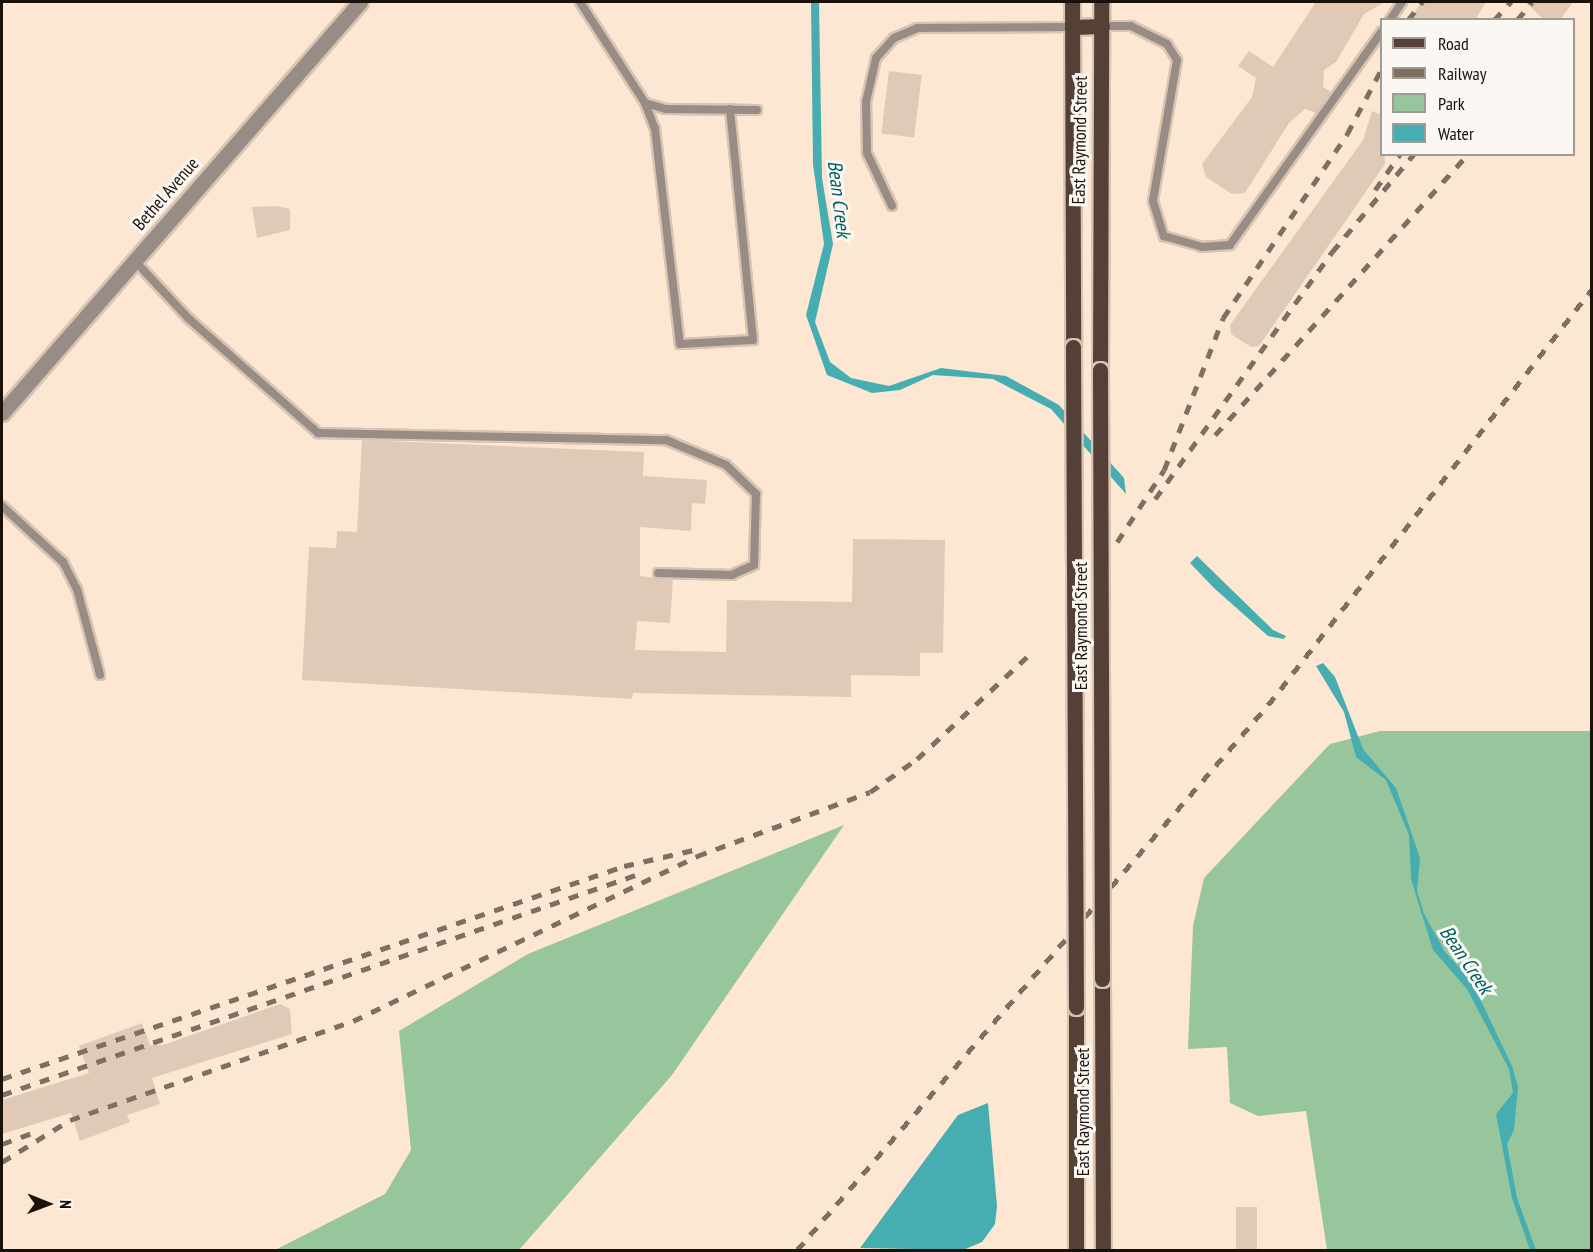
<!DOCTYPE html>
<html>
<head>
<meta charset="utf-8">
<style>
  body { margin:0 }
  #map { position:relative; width:1593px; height:1252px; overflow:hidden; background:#fde6d2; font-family:"PT Sans Narrow",sans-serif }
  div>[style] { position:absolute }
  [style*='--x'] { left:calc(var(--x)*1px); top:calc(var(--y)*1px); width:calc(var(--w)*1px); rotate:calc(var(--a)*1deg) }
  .green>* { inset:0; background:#97c59c }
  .water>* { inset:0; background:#46adb0 }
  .building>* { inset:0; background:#e0cab7; transform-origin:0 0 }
  .roads { filter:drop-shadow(2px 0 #d9c4b2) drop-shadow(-2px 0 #d9c4b2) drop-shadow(0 2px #d9c4b2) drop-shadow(0 -2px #d9c4b2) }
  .service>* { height:8px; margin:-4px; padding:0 4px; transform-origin:4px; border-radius:4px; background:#988c87 }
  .tertiary>* { height:15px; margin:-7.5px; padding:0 7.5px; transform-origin:7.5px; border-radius:7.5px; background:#988c87 }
  .primary>* { height:15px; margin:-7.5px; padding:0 7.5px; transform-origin:7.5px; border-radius:7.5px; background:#544037 }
  .rail>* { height:4.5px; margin-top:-2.25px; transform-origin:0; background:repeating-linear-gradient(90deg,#7e6f62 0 10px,transparent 0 20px) }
  .bridges { filter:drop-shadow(2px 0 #d9c4b2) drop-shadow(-2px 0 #d9c4b2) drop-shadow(0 2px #d9c4b2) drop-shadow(0 -2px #d9c4b2) }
  .primary-bridge>* { height:15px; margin:-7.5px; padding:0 7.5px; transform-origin:7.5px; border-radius:7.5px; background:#544037 }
  span { translate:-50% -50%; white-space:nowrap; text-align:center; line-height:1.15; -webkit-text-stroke:6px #fbf7f3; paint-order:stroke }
  .street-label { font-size:18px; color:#19110a }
  .water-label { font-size:20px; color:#005e60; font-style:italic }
  .frame { position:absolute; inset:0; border:3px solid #19110a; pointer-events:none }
  .legend { position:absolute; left:1380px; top:18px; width:195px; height:138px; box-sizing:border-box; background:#fbf7f3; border:2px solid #a19b96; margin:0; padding:8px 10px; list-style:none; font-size:18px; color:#19110a }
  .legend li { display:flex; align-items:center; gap:12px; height:30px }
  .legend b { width:30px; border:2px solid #a19b96 }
  .north { position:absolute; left:18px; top:1174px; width:60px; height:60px; -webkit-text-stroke:4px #fbf7f3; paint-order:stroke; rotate:91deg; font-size:16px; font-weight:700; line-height:24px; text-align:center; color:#19110a }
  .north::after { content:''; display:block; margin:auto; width:21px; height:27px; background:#19110a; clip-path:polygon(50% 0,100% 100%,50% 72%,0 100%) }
</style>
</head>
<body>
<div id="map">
  <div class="green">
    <i style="clip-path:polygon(1380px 731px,1591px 731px,1591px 1250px,1327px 1250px,1306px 1111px,1258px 1116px,1230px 1103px,1227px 1047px,1188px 1049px,1193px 926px,1204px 878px,1330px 744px)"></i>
    <i style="clip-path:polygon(844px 825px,672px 1075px,519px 1250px,275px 1250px,385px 1194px,411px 1150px,399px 1031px,528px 954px)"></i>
  </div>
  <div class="water">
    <i style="clip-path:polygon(811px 2px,819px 2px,822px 178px,833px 244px,815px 322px,830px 362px,851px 378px,889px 386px,941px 368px,1006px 376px,1059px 405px,1124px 478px,1126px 494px,1051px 409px,993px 379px,933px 375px,900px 390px,872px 393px,827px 375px,806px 315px,824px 244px,813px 164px)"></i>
    <i style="clip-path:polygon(1197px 556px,1273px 630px,1286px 636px,1284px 639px,1268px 636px,1214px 588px,1190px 563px)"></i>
    <i style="clip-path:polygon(1323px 663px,1335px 677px,1363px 749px,1396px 788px,1420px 858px,1417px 891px,1424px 914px,1445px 952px,1471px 980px,1512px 1066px,1518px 1087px,1514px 1130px,1507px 1144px,1517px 1198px,1536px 1250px,1530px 1250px,1512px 1198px,1496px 1114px,1513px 1093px,1509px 1069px,1467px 989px,1433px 950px,1411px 879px,1409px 835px,1386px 780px,1356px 757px,1344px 712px,1316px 666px)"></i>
    <i style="clip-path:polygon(988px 1103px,997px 1206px,995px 1224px,982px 1242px,963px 1250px,860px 1248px,958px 1115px)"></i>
  </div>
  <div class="building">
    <i style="clip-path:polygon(1316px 2px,1385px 2px,1364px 14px,1336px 62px,1324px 70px,1323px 87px,1331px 92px,1316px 113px,1305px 109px,1289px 123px,1245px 193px,1232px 194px,1206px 177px,1202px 164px,1252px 97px,1256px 78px,1238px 66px,1249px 51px,1273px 67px)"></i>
    <i style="clip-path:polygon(1421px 2px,1486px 2px,1475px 20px,1410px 20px)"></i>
    <i style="clip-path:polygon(1525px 2px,1573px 2px,1560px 20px,1544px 20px)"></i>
    <i style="left:889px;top:71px;width:33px;height:63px;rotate:7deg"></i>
    <i style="clip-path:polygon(1372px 111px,1382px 115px,1385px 164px,1259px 346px,1251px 347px,1231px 334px,1230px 325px,1363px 140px)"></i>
    <i style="clip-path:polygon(277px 206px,290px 209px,290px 230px,257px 238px,252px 207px)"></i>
    <i style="clip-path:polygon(362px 440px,644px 452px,643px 476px,707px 480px,705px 504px,692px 503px,691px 531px,640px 527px,640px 576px,673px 580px,670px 623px,637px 621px,635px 650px,726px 652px,727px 600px,852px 602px,853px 539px,945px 540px,943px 653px,920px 653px,920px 676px,851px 675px,851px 697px,633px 693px,632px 699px,302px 680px,309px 547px,336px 548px,337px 531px,357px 532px)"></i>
    <i style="clip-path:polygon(280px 1004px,290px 1009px,292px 1034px,152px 1078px,160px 1104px,127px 1115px,130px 1122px,80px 1141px,71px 1113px,2px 1134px,2px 1100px,89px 1073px,79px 1046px,142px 1023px,150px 1045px,163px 1045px)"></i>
    <i style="left:1236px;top:1207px;width:21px;height:44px"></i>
  </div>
  <div class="roads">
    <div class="service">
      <i style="--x:580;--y:2;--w:120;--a:57.2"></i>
      <i style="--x:645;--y:103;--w:22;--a:16"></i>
      <i style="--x:666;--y:109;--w:91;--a:0.6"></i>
      <i style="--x:1390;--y:20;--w:22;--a:-56"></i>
      <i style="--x:1102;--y:26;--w:29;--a:0"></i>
      <i style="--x:1131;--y:26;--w:40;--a:26.6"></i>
      <i style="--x:1167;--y:44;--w:19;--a:58"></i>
      <i style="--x:1177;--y:60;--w:143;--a:99.7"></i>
      <i style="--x:1153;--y:201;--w:37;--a:73"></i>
      <i style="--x:1164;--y:236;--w:40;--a:16"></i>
      <i style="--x:1202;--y:247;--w:28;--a:-4"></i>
      <i style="--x:1230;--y:245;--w:262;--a:-54.6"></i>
      <i style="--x:645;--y:103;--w:28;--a:69"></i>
      <i style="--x:655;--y:129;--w:216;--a:83.4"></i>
      <i style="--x:680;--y:344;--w:73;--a:-3.1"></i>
      <i style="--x:753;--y:340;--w:232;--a:-95.7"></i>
      <i style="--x:892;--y:206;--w:59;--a:-115.3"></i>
      <i style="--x:867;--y:153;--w:51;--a:-91.1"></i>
      <i style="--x:866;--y:102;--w:45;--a:-77.2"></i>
      <i style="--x:876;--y:58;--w:27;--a:-48"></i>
      <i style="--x:894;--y:38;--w:25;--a:-23"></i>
      <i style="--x:917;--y:28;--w:155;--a:-0.4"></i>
      <i style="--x:134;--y:260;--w:79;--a:47"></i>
      <i style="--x:188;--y:318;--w:174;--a:41.5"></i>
      <i style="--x:318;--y:433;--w:348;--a:1.2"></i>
      <i style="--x:666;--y:440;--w:65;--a:22.6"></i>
      <i style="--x:726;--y:465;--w:42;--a:44"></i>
      <i style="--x:756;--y:494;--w:71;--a:91.6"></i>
      <i style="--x:754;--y:565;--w:24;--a:156"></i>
      <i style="--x:732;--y:575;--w:74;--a:-178.5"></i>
      <i style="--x:2;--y:506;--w:83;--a:42.6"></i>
      <i style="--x:63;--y:562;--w:30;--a:63"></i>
      <i style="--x:77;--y:589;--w:89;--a:75"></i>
    </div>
    <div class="tertiary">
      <i style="--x:2;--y:413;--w:545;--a:-48.94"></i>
    </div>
    <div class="primary">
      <i style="--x:1072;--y:2;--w:345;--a:89.8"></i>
      <i style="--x:1072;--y:27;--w:30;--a:-2"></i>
      <i style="--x:1100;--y:370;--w:368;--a:-89.8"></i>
      <i style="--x:1102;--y:979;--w:271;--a:89.8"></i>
      <i style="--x:1076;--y:1250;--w:243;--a:-90"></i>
    </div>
  </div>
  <div class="rail">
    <i style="--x:1408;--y:20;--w:23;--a:-52"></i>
    <i style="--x:1494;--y:20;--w:25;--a:-47"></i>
    <i style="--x:1517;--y:20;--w:23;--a:-50"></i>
    <i style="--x:1375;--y:190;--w:44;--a:-55.2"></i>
    <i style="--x:1215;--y:435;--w:378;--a:-48"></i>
    <i style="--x:1155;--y:499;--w:304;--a:-54.4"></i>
    <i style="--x:1332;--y:252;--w:128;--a:-50.1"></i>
    <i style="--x:1117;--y:542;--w:86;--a:-56.9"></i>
    <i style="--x:1164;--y:470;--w:163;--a:-68.8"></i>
    <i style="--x:1223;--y:318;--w:222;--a:-56"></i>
    <i style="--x:1347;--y:134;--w:75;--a:-62.1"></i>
    <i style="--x:2;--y:1079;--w:657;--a:-18.9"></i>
    <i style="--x:624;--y:866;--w:80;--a:-13"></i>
    <i style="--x:2;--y:1095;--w:671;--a:-19.14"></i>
    <i style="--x:2;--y:1144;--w:33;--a:-20"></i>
    <i style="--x:2;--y:1162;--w:80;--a:-31.7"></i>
    <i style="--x:70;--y:1120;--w:300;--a:-19.3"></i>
    <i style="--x:353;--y:1021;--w:382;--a:-25.6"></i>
    <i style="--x:697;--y:856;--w:184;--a:-20.3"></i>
    <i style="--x:870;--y:792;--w:57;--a:-35.1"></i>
    <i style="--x:917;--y:759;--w:157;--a:-42.9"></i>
    <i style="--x:797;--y:1250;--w:720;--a:-49.17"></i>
    <i style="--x:1268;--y:705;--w:527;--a:-52.09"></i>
  </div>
  <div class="bridges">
    <div class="primary-bridge">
      <i style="--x:1073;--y:347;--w:660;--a:89.74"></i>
      <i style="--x:1100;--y:370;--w:609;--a:89.81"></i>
    </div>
  </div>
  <div class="street-label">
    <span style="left:1080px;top:140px;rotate:-89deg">East Raymond Street</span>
    <span style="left:166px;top:194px;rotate:-49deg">Bethel Avenue</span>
    <span style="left:1081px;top:626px;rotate:-90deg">East Raymond Street</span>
    <span style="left:1083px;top:1112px;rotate:-90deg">East Raymond Street</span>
  </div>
  <div class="water-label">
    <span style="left:839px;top:199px;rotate:83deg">Bean Creek</span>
    <span style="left:1466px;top:960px;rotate:56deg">Bean Creek</span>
  </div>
  <div class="frame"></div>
  <ul class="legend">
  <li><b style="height:8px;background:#544037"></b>Road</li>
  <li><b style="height:8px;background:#7e6f62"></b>Railway</li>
  <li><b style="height:16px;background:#97c59c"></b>Park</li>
  <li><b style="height:16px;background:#46adb0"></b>Water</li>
  </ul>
  <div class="north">N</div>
</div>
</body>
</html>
